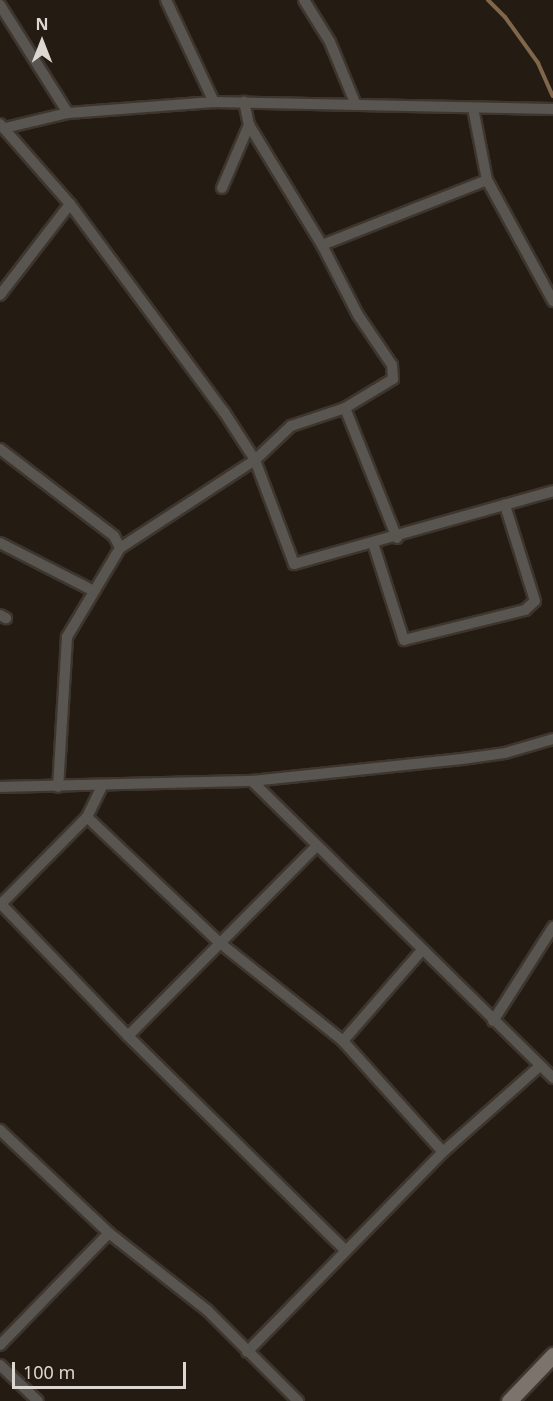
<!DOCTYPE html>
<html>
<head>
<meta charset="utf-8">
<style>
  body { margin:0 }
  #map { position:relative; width:553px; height:1401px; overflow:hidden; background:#241c13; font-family:"Noto Sans",sans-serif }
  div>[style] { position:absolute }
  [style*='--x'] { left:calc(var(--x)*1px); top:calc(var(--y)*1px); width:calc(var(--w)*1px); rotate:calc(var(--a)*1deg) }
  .stream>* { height:4px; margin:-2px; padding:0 2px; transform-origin:2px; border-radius:2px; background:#80664a }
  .roads { filter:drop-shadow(2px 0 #3e362e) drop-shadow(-2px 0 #3e362e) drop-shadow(0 2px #3e362e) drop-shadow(0 -2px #3e362e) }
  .minor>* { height:10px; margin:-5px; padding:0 5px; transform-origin:5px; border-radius:5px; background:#595550 }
  .secondary>* { height:15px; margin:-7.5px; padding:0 7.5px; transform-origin:7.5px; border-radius:7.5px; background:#7b746d }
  span { translate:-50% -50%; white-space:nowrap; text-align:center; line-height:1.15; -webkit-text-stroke:5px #241c13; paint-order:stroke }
  .north { position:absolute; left:12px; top:12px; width:60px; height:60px; -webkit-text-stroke:4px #241c13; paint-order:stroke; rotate:0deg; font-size:16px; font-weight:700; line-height:24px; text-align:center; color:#ddd7d1 }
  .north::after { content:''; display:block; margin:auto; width:21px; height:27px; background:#ddd7d1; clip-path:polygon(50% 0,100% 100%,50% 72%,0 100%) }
  .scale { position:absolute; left:12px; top:1362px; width:174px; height:27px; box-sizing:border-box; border:3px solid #ddd7d1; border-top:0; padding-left:8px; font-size:18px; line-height:21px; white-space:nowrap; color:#ddd7d1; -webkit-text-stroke:4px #241c13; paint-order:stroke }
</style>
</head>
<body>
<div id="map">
  <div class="stream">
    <i style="--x:488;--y:0;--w:24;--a:45"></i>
    <i style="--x:505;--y:17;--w:57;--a:54.3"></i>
    <i style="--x:538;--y:63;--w:36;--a:66"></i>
  </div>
  <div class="roads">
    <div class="minor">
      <i style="--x:166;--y:0;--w:113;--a:64.8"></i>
      <i style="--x:304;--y:0;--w:49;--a:58.2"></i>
      <i style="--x:330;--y:42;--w:68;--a:67.6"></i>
      <i style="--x:0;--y:5;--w:128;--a:57.8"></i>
      <i style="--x:473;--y:108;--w:73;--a:79"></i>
      <i style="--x:487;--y:180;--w:138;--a:61.4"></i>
      <i style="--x:0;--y:124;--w:106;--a:48.8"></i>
      <i style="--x:70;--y:204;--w:259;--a:53.5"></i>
      <i style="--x:224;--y:412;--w:57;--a:57.1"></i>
      <i style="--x:255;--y:460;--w:111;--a:69.4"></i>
      <i style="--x:294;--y:564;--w:269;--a:-15.7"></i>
      <i style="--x:5;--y:128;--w:65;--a:-13.4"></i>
      <i style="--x:68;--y:113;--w:146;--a:-4.3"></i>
      <i style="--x:214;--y:102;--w:339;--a:1.2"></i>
      <i style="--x:222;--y:188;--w:69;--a:-66.8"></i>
      <i style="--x:322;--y:245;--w:177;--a:-21.5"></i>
      <i style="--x:0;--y:295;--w:115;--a:-52.4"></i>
      <i style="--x:345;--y:408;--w:140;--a:68.2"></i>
      <i style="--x:0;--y:449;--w:143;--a:37.3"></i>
      <i style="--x:114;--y:536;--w:13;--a:63"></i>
      <i style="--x:120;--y:548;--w:104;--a:120.8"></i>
      <i style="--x:67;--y:637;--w:150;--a:93.4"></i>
      <i style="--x:0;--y:543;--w:106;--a:27.1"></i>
      <i style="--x:373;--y:543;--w:102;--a:72.3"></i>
      <i style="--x:404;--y:640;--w:125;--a:-13.9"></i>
      <i style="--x:525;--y:610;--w:13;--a:-42"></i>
      <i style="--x:535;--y:601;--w:101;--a:-107.4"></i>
      <i style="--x:120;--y:548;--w:161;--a:-33.1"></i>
      <i style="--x:255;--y:460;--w:50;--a:-43.4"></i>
      <i style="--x:291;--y:426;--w:57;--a:-18.4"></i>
      <i style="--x:345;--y:408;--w:56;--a:-31.1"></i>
      <i style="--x:393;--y:379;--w:14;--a:-94"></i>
      <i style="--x:392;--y:365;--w:60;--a:-124.2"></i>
      <i style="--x:358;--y:315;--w:79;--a:-117.2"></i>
      <i style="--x:322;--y:245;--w:140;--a:-121.3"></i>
      <i style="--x:249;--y:125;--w:24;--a:-102"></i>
      <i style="--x:0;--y:615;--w:7;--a:27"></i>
      <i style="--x:252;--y:781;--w:211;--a:-6"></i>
      <i style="--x:462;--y:759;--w:43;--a:-7.9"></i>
      <i style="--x:505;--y:753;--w:50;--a:-16.3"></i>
      <i style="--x:0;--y:787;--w:252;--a:-1.4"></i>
      <i style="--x:252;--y:781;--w:423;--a:44.6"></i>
      <i style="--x:87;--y:817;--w:183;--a:43.5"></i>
      <i style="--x:220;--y:943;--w:157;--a:38.5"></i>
      <i style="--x:343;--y:1041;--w:149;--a:48"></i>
      <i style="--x:1;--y:904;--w:183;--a:46.1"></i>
      <i style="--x:128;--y:1036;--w:305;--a:44.6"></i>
      <i style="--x:0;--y:905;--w:124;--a:-45.3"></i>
      <i style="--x:87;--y:817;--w:34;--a:-64"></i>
      <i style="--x:493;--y:1021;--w:112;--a:-57.4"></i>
      <i style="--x:128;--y:1036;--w:268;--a:-45.2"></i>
      <i style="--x:343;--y:1041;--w:121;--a:-49"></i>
      <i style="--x:0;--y:1130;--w:150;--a:43.4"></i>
      <i style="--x:109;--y:1233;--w:125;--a:38.2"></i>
      <i style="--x:207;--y:1310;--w:129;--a:45"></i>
      <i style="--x:0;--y:1345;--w:156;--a:-45.8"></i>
      <i style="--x:247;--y:1352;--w:280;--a:-45.6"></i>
      <i style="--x:443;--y:1152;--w:130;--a:-41.6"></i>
      <i style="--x:0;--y:1365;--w:52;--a:43.5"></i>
    </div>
    <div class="secondary">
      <i style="--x:509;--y:1401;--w:64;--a:-46.3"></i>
    </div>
  </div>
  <div class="north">N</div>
  <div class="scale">100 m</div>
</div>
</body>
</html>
